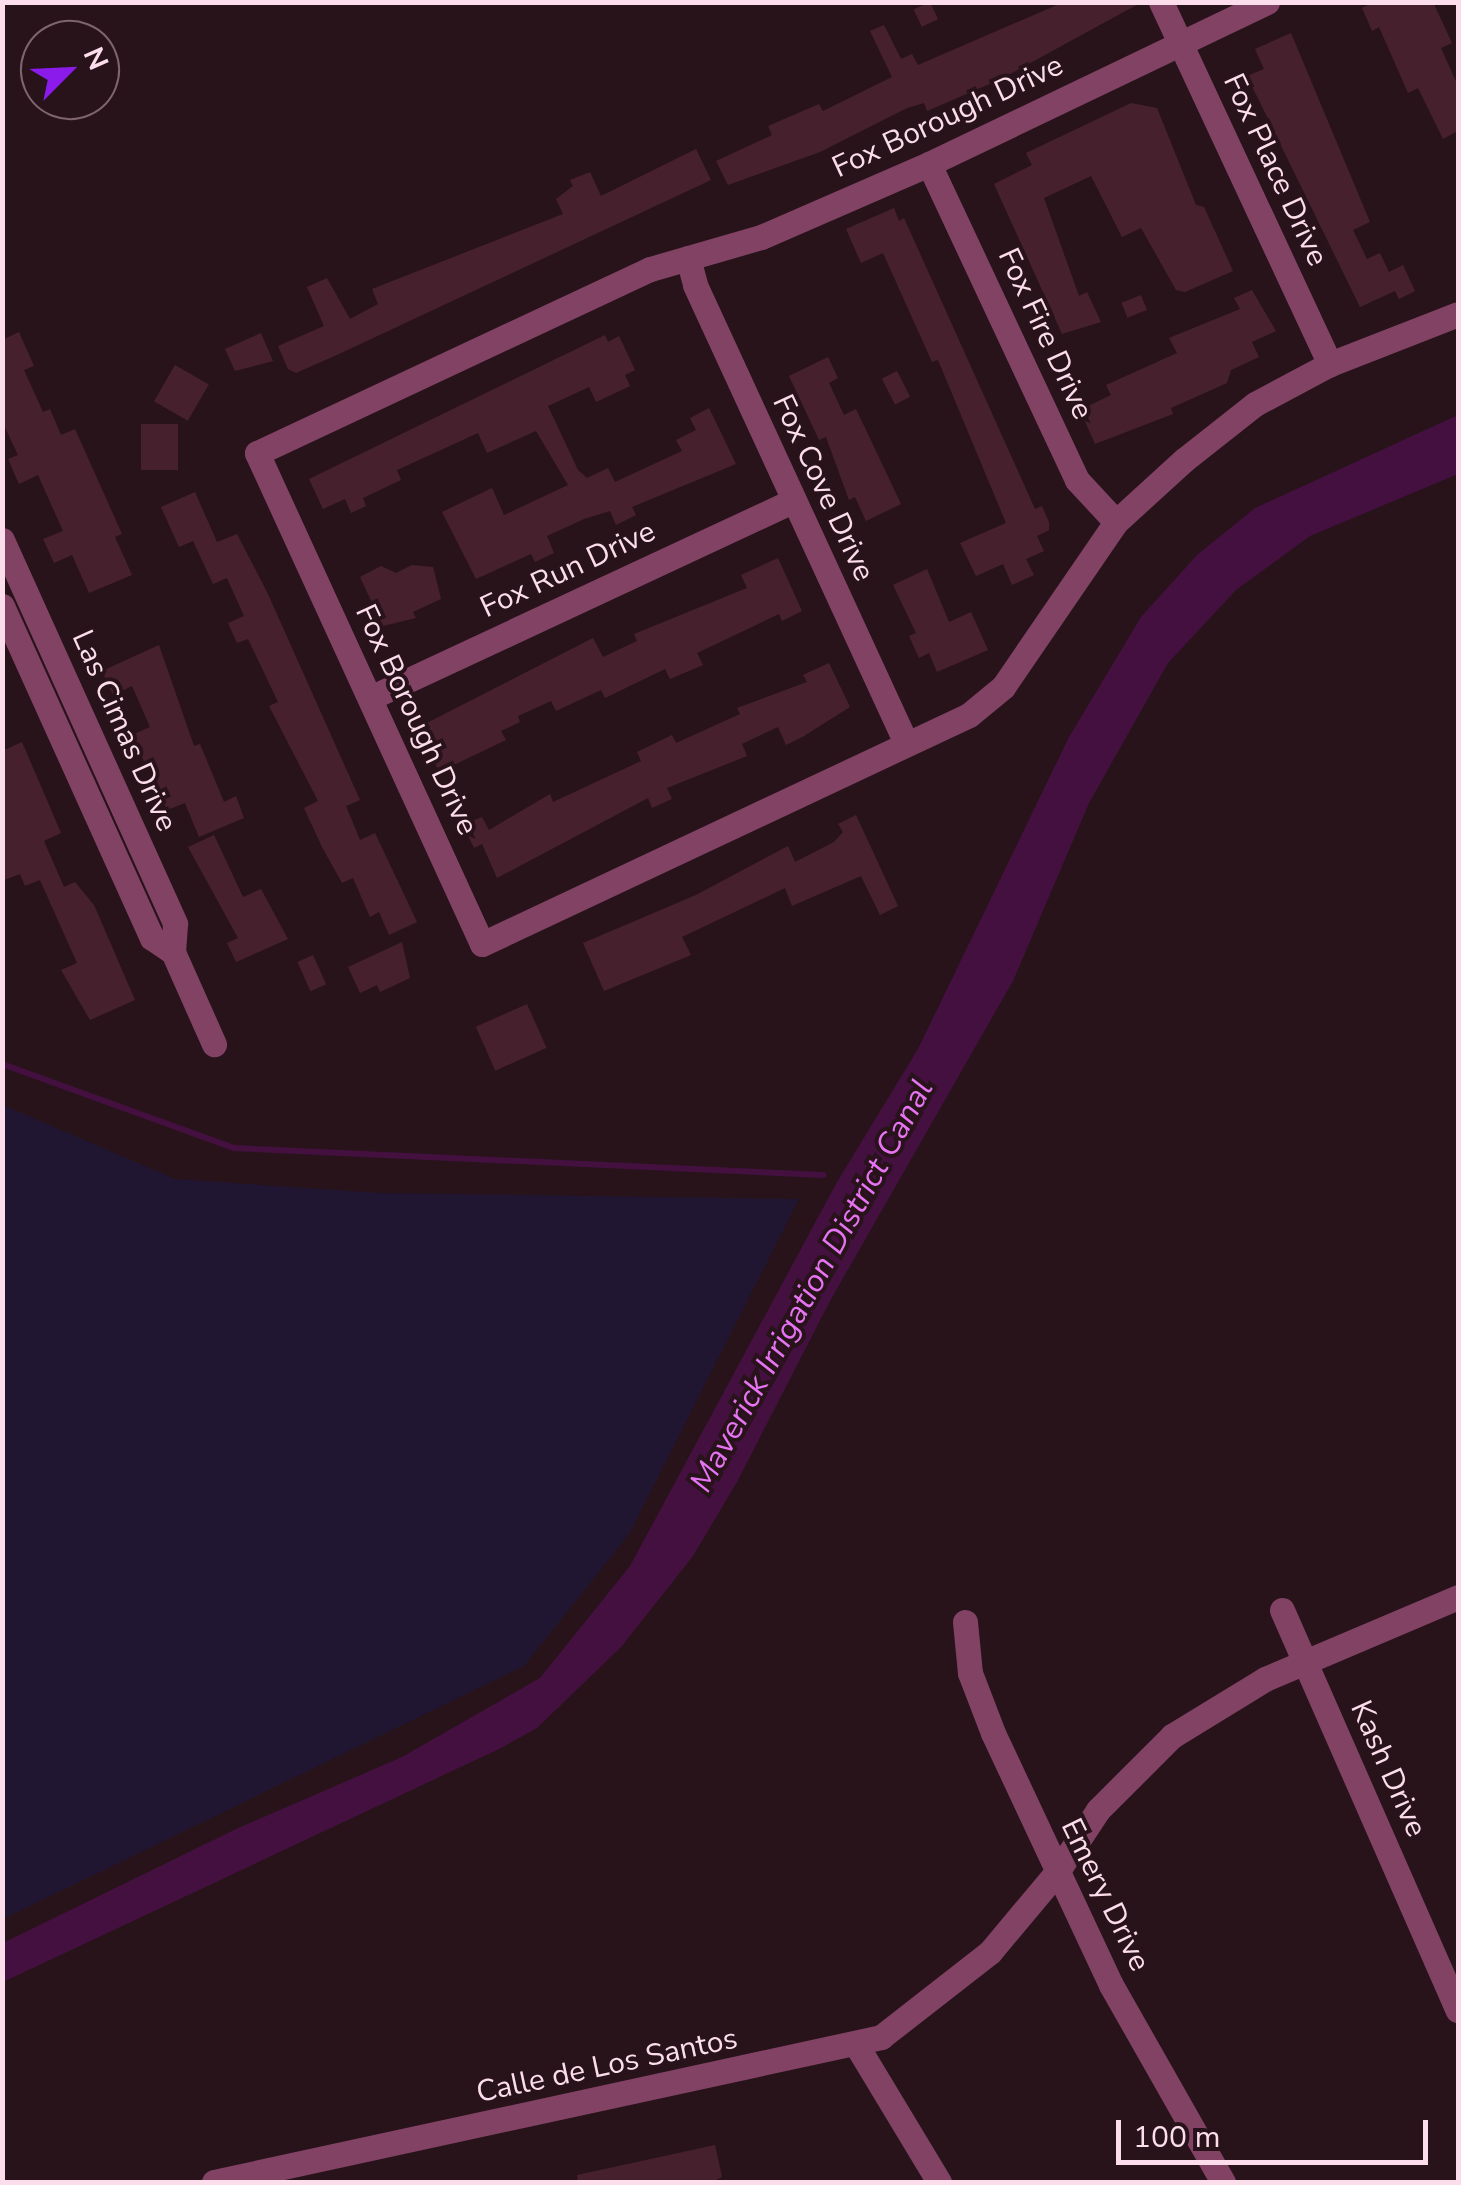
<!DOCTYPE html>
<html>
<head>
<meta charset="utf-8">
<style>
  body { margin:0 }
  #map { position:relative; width:1461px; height:2185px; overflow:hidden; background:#28131b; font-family:"Nunito Sans",sans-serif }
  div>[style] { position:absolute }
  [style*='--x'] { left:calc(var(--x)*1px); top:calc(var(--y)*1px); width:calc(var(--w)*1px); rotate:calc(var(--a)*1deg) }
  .green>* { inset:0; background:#211631 }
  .water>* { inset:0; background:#441040 }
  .stream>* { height:6px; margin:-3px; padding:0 3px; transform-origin:3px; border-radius:3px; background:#441040 }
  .building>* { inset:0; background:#47202e; transform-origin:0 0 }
  .minor>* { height:25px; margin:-12.5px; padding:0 12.5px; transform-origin:12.5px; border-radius:12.5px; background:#824264 }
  span { translate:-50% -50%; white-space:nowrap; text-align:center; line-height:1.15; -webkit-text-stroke:8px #28131b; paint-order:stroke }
  .street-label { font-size:30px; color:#fcddeb }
  .water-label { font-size:32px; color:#e674f2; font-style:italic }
  .frame { position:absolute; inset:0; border:5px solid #fcddeb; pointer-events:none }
  .north { position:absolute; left:20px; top:20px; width:100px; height:100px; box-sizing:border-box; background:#28131b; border:2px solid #7d646e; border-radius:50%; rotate:66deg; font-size:28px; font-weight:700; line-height:40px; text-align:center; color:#fcddeb }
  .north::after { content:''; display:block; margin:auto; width:35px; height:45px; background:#8a1bea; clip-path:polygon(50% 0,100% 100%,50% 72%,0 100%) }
  .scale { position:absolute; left:1116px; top:2120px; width:312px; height:45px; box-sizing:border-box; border:5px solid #fcddeb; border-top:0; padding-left:12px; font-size:30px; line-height:35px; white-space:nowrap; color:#fcddeb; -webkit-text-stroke:8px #28131b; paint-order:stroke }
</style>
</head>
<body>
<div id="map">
  <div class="green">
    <i style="clip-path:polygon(3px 1105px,175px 1179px,379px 1193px,799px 1199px,629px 1534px,524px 1666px,3px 1919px)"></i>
  </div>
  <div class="water">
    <i style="clip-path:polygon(1458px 415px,1458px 474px,1310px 536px,1236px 590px,1168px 663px,1089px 803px,1013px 981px,830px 1301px,737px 1482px,693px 1556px,622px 1646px,537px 1728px,499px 1749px,3px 1982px,3px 1943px,236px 1829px,402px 1757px,540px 1678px,630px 1566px,837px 1182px,918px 1049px,1069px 737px,1141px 617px,1197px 555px,1255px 508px)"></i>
  </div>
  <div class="stream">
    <i style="--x:2;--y:1064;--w:247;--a:19.9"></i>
    <i style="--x:234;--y:1148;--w:590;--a:2.62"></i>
  </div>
  <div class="building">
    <i style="left:930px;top:2px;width:19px;height:18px;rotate:65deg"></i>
    <i style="clip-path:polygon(1064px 2px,1142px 2px,1001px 79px,927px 111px,924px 103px,907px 108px,820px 152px,728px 185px,716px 161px,772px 135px,768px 126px,819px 104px,823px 111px,892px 77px,870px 31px,884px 25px,901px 59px,912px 54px,918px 65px)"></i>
    <i style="clip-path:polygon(1374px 2px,1433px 2px,1452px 43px,1441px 48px,1458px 86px,1458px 131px,1443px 139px,1418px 88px,1408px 93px,1379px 27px,1372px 31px,1362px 8px)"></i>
    <i style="clip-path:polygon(1291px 33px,1370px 222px,1353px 230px,1367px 259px,1380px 253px,1389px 272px,1403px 265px,1415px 291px,1399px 299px,1395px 291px,1360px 307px,1247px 76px,1264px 69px,1255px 49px)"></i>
    <i style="clip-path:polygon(1131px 103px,1157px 108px,1196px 205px,1204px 207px,1233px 271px,1185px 292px,1176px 290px,1141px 228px,1122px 237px,1091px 176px,1044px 198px,1079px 296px,1087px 292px,1101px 322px,1062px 334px,994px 184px,1032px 165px,1026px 153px)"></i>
    <i style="clip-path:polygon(696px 149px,711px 180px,339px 354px,296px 373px,288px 369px,278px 346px,324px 326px,307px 287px,327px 278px,350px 319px,378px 304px,372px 289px,563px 214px,556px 199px,573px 186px,570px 180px,590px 172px,601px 196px)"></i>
    <i style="clip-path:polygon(894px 208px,899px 221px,904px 218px,1035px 509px,1042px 506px,1049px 522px,1049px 530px,1037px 536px,1044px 551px,1026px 559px,1034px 575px,1012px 585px,1003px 564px,976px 576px,960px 543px,1006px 523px,938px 360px,932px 362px,883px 253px,861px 263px,846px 229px)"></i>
    <i style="clip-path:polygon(1252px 290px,1276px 331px,1252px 342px,1259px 357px,1231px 370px,1227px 383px,1171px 408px,1173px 414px,1095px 444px,1080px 410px,1111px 395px,1106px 385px,1177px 353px,1169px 338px,1240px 309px,1234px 298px)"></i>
    <i style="left:1141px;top:295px;width:16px;height:21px;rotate:68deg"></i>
    <i style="clip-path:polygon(19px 332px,34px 366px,24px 370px,43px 412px,50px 409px,61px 435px,75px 429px,122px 534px,115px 537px,132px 575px,89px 593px,72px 555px,54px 563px,43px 539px,63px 531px,38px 475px,19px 484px,8px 459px,18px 455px,2px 421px,2px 340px)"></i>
    <i style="clip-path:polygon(261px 333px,273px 361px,235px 371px,225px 349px)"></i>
    <i style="clip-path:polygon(605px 335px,608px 342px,619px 336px,635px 370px,625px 375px,630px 386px,596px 402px,589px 387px,548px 406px,578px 470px,587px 478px,608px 468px,615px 482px,682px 451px,676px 440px,696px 430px,690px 418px,709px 408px,736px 464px,632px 507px,636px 515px,616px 525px,610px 511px,584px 519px,547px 536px,554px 553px,535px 562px,531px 554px,476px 579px,442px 512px,492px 488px,504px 515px,568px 485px,536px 431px,487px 453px,478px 433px,397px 470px,401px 480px,363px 498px,366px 506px,351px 513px,345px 499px,323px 509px,309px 479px)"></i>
    <i style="clip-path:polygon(828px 357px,838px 378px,829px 383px,844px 415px,856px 409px,901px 504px,866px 521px,855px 497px,849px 500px,826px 437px,819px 440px,789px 376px)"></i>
    <i style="left:175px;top:365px;width:39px;height:42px;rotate:30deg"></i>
    <i style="left:897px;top:371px;width:29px;height:17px;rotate:63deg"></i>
    <i style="left:178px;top:424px;width:46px;height:37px;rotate:90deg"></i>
    <i style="clip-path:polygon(195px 492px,217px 542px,237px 534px,267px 592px,360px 800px,346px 806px,360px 840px,375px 833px,417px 922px,389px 935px,379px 912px,370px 917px,353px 878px,342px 883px,322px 847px,304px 808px,318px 801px,269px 706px,278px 702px,248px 639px,237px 643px,228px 623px,244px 616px,227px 578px,213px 584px,193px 541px,179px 547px,161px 507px)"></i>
    <i style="clip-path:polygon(778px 558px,802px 611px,782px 621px,779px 614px,697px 653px,703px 665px,670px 679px,665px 669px,605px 698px,601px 690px,556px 711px,551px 701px,518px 716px,520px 722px,501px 731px,506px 740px,439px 772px,419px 727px,593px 638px,603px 657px,637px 641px,634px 634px,747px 588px,741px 575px)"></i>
    <i style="clip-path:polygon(412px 565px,433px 567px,441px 599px,413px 612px,416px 618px,383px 626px,360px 577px,381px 566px,396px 573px)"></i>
    <i style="clip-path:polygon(927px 569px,949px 622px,971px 612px,988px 650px,937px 672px,929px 653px,919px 658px,909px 636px,916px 633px,893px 585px)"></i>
    <i style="clip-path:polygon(159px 645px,194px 746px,200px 744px,224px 802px,236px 796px,244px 818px,199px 837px,185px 803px,167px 810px,142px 757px,132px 735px,150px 727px,132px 686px,113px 695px,102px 671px)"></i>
    <i style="clip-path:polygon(829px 663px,850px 707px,804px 736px,786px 745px,778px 727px,742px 744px,747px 756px,667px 788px,672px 799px,652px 808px,648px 798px,497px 878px,482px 844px,474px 848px,463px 825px,482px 817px,489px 830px,550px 794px,553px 802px,641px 761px,637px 752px,672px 735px,676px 743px,740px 714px,737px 708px,807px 682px,803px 675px)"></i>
    <i style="clip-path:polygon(22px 742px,61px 833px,44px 841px,64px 887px,75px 882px,94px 905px,135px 1000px,90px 1020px,61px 970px,77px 963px,40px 880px,25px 886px,20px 874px,2px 881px,2px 751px)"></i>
    <i style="clip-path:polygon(856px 815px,898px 906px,880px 915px,861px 876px,792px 906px,785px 888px,682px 937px,691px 955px,604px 991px,583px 943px,696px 895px,788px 846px,795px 862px,834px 842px,843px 832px,838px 824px)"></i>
    <i style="clip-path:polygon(214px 835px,243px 897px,261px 889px,288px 939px,236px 962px,227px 943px,238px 938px,188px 847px)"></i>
    <i style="clip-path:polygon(402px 942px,410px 978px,380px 992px,377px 985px,360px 993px,348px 967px)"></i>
    <i style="left:313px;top:955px;width:32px;height:17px;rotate:66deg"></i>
    <i style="left:527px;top:1004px;width:48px;height:56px;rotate:66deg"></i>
    <i style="clip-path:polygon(715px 2145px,722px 2177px,712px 2182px,578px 2182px,577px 2175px)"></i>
  </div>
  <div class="minor">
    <i style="--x:1161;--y:2;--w:400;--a:65"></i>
    <i style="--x:1267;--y:2;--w:375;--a:154.4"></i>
    <i style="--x:929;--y:164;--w:183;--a:156.5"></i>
    <i style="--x:761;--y:237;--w:116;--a:163.9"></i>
    <i style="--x:650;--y:269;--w:434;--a:154.9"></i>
    <i style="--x:257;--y:453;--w:540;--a:65.38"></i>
    <i style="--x:482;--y:944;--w:538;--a:-25.18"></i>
    <i style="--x:969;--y:715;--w:44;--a:-39.5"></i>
    <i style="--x:1003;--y:687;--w:200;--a:-55.6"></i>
    <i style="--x:1116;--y:522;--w:92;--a:-42.4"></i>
    <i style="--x:1184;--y:460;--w:90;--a:-38.3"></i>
    <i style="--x:1255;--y:404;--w:85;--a:-28.1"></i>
    <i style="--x:1330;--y:364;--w:137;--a:-21.3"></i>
    <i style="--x:929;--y:164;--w:349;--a:64.9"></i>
    <i style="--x:1077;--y:480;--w:57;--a:47.1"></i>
    <i style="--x:688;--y:258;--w:28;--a:75"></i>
    <i style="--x:695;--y:285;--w:504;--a:65.26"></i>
    <i style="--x:2;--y:540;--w:421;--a:65.7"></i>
    <i style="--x:175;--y:924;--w:28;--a:94"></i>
    <i style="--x:173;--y:952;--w:101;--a:66"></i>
    <i style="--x:2;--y:606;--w:364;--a:65.7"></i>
    <i style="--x:152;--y:938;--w:25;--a:34"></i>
    <i style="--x:370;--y:698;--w:467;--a:-25"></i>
    <i style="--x:1282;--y:1610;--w:437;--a:66.3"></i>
    <i style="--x:965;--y:1622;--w:51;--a:84.4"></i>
    <i style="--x:970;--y:1673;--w:64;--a:69"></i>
    <i style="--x:993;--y:1733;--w:278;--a:64.9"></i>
    <i style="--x:1111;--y:1985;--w:227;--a:60.4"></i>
    <i style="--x:857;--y:2046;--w:159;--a:58.9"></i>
    <i style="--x:214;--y:2182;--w:683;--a:-12.26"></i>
    <i style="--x:881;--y:2037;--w:138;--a:-37.9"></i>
    <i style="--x:990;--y:1952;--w:104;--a:-50.1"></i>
    <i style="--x:1057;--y:1872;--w:74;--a:-56.5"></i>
    <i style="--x:1098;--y:1810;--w:105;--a:-45"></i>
    <i style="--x:1172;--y:1736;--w:109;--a:-31.5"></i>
    <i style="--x:1265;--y:1679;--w:210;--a:-23"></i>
  </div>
  <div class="street-label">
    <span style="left:948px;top:117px;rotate:-25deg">Fox Borough Drive</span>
    <span style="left:1275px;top:170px;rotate:65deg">Fox Place Drive</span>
    <span style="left:1045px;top:334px;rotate:65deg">Fox Fire Drive</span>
    <span style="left:823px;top:488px;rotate:65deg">Fox Cove Drive</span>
    <span style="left:568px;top:570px;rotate:-25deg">Fox Run Drive</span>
    <span style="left:416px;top:720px;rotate:65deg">Fox Borough Drive</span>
    <span style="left:124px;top:731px;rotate:66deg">Las Cimas Drive</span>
    <span style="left:1388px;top:1769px;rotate:66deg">Kash Drive</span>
    <span style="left:1105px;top:1895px;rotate:64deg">Emery Drive</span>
    <span style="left:607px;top:2066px;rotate:-12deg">Calle de Los Santos</span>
  </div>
  <div class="water-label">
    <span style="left:812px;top:1286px;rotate:-61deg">Maverick Irrigation District Canal</span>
  </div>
  <div class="frame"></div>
  <div class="north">N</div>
  <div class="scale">100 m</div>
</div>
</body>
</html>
